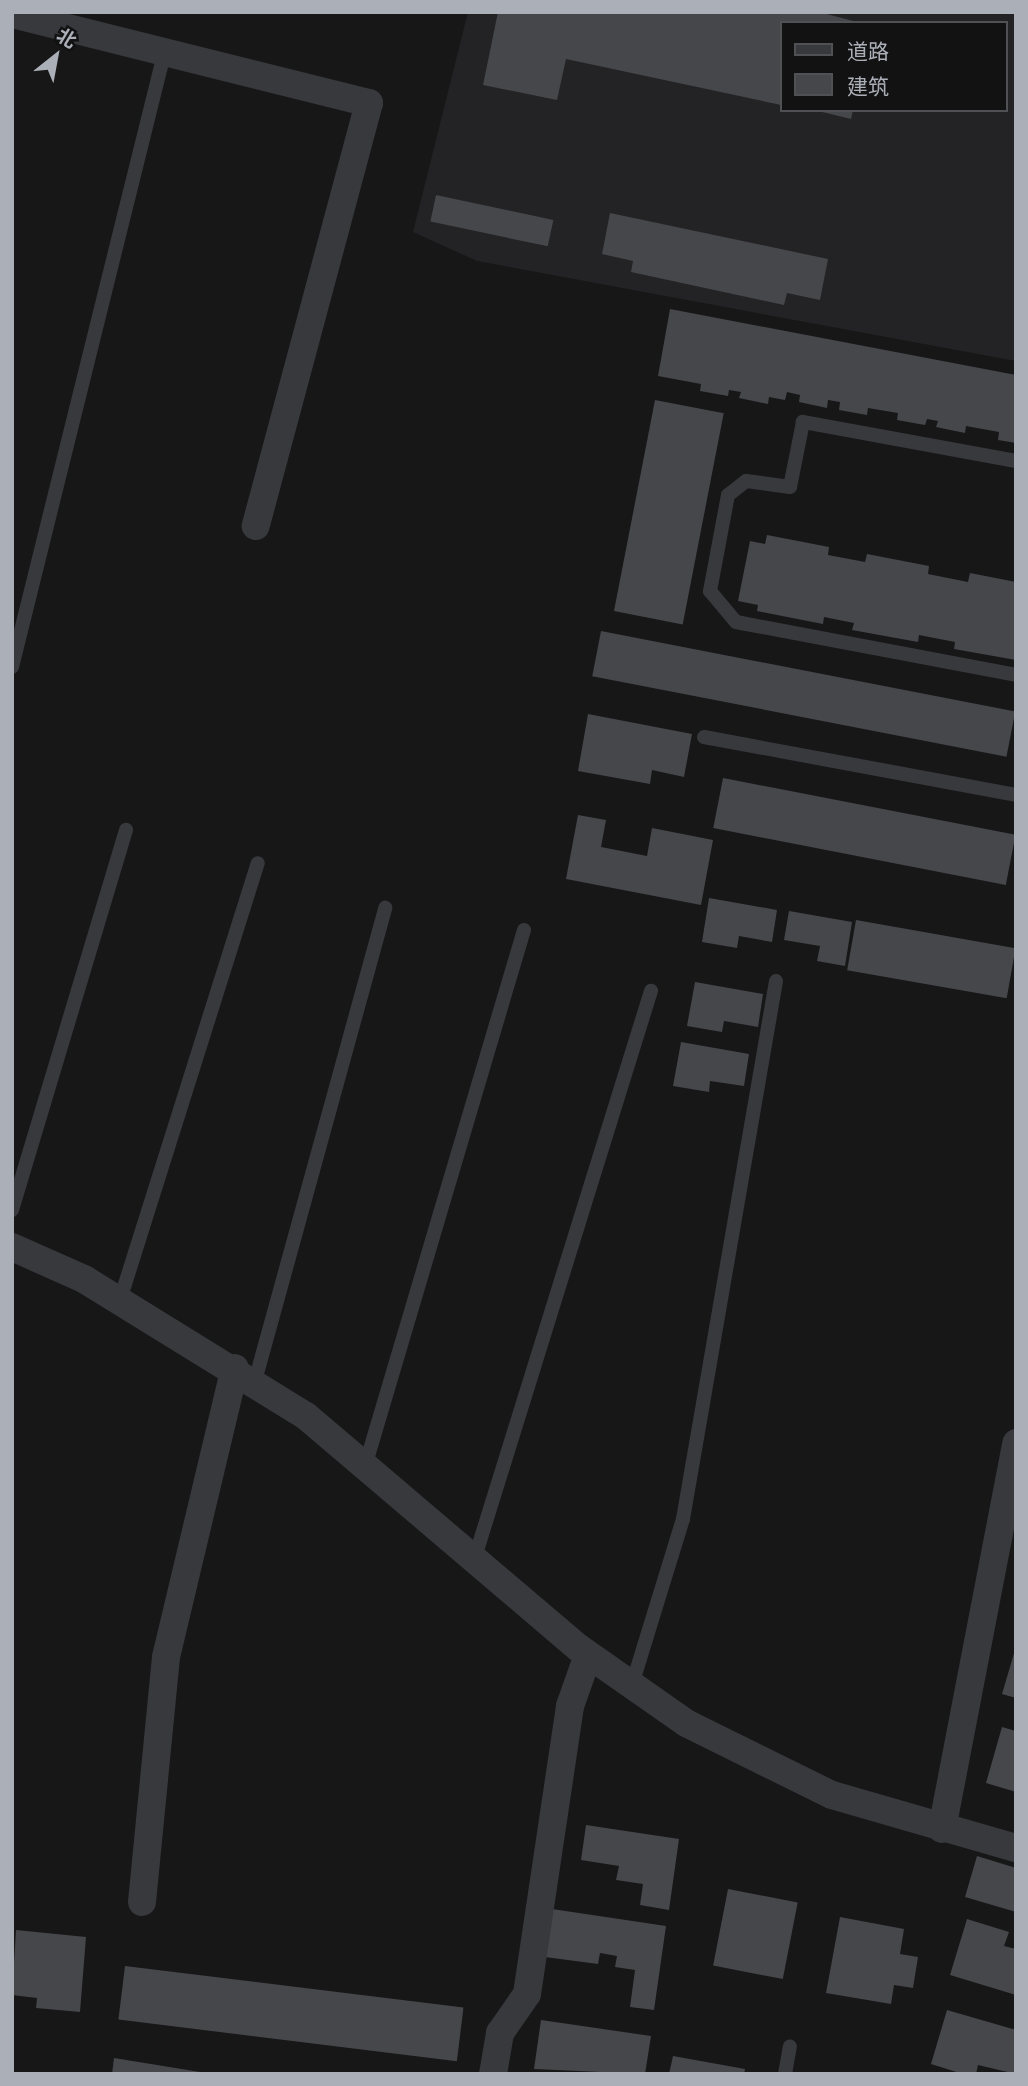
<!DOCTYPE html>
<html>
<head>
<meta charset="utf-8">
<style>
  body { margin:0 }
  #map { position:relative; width:1028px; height:2086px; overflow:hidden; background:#171718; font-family:Ubuntu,"Noto Sans SC",sans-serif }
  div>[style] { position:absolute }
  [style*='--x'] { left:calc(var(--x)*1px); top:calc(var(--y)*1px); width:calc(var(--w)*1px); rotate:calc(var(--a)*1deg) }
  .built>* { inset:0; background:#232325 }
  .building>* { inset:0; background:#46474b; transform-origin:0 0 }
  .lane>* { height:14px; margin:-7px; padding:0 7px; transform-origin:7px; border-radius:7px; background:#38393d }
  .street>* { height:28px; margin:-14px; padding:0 14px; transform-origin:14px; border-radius:14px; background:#38393d }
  span { translate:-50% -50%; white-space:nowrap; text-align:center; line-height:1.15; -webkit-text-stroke:5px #121213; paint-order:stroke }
  .frame { position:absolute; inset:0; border:14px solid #abafb7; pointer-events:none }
  .legend { position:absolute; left:780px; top:21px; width:228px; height:91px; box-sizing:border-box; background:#121213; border:2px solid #4f5155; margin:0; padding:9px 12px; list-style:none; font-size:21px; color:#abafb7 }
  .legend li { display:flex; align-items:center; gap:14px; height:35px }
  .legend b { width:35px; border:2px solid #4f5155 }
  .north { position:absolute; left:21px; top:21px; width:70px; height:70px; -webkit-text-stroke:5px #121213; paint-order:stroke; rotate:31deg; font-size:19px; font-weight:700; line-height:28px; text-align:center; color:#abafb7 }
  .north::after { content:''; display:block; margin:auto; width:24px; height:32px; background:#abafb7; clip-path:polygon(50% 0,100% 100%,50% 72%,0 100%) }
</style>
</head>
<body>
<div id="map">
  <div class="built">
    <i style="clip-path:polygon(evenodd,468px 12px,1016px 12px,1016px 361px,477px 261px,413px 232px,468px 12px,781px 23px,1005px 23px,1005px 110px,781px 110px,781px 23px)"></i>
  </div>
  <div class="building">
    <i style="clip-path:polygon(498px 12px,819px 12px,857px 22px,781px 23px,781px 105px,566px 59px,557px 100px,483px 85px)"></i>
    <i style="clip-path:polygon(814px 110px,853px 110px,851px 119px)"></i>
    <i style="left:436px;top:195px;width:120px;height:27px;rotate:12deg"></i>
    <i style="clip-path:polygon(610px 213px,828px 259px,820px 300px,787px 293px,784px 305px,631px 272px,633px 261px,602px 254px)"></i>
    <i style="clip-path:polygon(670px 309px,1016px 375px,1016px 443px,998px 440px,999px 432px,966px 426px,965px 433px,936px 427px,938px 421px,927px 419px,925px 425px,897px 420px,898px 413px,868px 408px,867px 415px,839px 410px,840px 402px,828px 400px,827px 408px,799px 402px,800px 395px,787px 392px,785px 400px,769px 397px,768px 404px,739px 398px,741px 392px,729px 390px,728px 396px,700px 391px,701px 384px,658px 376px)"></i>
    <i style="left:655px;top:400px;width:70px;height:215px;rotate:11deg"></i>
    <i style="clip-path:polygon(767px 535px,829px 547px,828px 555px,865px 562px,867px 554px,929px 566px,928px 574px,968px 582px,970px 573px,1016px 582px,1016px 660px,954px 649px,955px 642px,919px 635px,918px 642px,852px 630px,854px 623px,824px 617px,823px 624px,757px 611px,758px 605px,738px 601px,750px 541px,765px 544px)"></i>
    <i style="left:601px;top:631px;width:422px;height:46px;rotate:11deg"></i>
    <i style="clip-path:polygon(588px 714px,692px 734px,684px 777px,652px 770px,650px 784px,578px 771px)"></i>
    <i style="left:723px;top:778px;width:298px;height:51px;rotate:11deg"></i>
    <i style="clip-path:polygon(578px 815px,606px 820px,601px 847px,647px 856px,652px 828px,713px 840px,701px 905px,566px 879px)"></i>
    <i style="clip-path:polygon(709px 898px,777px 910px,772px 942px,739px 936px,737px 948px,702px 942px)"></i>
    <i style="clip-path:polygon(789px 911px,852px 922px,845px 966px,817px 961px,820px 946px,784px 940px)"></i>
    <i style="left:856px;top:920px;width:162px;height:51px;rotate:10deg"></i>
    <i style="clip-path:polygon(695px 982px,763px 994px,758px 1027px,724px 1021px,722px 1032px,687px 1026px)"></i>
    <i style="clip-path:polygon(681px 1042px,749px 1054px,744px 1086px,710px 1081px,709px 1092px,673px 1086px)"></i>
    <i style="clip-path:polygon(1015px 1650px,1016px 1650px,1016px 1698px,1002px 1694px)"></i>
    <i style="clip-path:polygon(1002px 1727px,1016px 1731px,1016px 1792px,986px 1783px)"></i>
    <i style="clip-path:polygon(586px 1825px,679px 1839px,669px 1910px,640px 1905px,643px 1884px,616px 1880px,619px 1866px,581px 1860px)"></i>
    <i style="clip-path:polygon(977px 1856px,1016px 1868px,1016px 1912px,965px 1897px)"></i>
    <i style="left:728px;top:1889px;width:71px;height:78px;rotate:11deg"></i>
    <i style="clip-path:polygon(552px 1909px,666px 1926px,654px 2010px,630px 2007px,635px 1970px,615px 1967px,617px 1956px,600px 1953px,598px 1964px,545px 1957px)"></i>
    <i style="clip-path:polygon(840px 1917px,904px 1929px,900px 1954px,918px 1957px,913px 1988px,894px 1985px,891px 2004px,826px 1993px)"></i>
    <i style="clip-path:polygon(967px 1919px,1009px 1932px,1004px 1946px,1016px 1949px,1016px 1995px,950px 1975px)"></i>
    <i style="clip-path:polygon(16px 1930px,86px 1937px,80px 2012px,36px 2008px,37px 1998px,12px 1995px)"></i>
    <i style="left:125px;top:1966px;width:341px;height:54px;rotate:7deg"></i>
    <i style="clip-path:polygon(947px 2010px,1016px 2030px,1016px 2074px,978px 2065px,976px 2074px,963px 2074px,931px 2064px)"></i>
    <i style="clip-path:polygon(541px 2020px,651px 2036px,645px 2074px,534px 2069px)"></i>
    <i style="clip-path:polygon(673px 2056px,745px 2069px,744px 2074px,669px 2074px)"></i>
    <i style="clip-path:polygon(114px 2058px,200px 2072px,200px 2074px,112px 2074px)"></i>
  </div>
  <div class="lane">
    <i style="--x:1016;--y:461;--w:217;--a:-169.6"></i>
    <i style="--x:803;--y:422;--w:66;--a:101.3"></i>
    <i style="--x:790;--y:487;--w:44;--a:-172.2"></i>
    <i style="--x:746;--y:481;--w:23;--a:142"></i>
    <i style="--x:728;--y:495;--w:98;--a:100.6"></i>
    <i style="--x:710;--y:591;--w:40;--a:50"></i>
    <i style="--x:736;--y:622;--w:285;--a:10.7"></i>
    <i style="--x:12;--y:667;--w:636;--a:-76.07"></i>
    <i style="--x:704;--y:737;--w:317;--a:10.5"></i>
    <i style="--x:12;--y:1210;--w:397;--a:-73.3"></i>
    <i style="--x:120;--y:1300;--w:458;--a:-72.5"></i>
    <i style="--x:255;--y:1381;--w:491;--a:-74.6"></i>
    <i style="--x:366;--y:1463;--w:556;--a:-73.49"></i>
    <i style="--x:475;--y:1557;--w:593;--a:-72.73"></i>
    <i style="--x:631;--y:1688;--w:177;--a:-72.9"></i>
    <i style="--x:683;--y:1519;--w:546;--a:-80.19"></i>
    <i style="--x:785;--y:2074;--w:28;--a:-80"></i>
  </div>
  <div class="street">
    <i style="--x:12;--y:14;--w:368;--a:14"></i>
    <i style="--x:369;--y:103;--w:438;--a:105"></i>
    <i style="--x:12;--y:1247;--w:79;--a:24"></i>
    <i style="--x:84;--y:1279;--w:261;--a:31.7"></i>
    <i style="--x:306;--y:1416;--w:358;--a:40.4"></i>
    <i style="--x:579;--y:1648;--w:131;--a:35"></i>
    <i style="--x:686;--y:1723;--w:163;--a:26.3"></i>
    <i style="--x:832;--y:1795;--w:191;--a:16.1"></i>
    <i style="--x:942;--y:1829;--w:393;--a:-79.1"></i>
    <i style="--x:142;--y:1902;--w:246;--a:-84.4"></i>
    <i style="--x:166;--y:1657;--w:297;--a:-76.6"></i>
    <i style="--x:493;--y:2074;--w:42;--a:-80.3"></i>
    <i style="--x:500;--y:2033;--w:47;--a:-55.3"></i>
    <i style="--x:527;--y:1994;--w:291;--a:-81.5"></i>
    <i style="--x:570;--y:1706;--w:54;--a:-70.6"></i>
  </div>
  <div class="frame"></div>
  <ul class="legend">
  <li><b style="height:9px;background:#38393d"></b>道路</li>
  <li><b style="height:19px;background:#46474b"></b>建筑</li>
  </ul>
  <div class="north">北</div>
</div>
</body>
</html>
